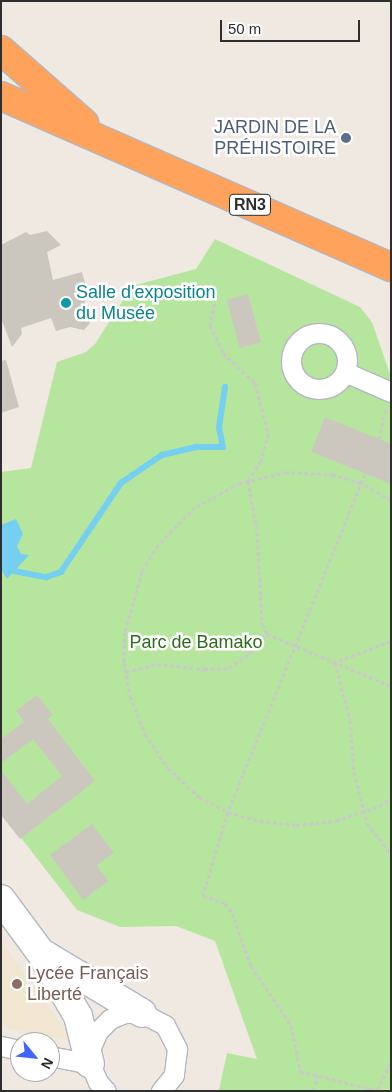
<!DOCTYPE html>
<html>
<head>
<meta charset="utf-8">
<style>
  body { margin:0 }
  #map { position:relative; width:392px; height:1092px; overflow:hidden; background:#efe9e1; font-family:Helvetica,sans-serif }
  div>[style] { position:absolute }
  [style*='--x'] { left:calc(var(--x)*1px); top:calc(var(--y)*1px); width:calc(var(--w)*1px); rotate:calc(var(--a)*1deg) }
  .education>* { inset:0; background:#f0e6d1 }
  .green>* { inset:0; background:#b6e59e }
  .water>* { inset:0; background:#75cff0 }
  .stream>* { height:5.5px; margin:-2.75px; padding:0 2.75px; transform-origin:2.75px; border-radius:2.75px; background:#75cff0 }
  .building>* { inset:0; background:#cbc7bf; transform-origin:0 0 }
  .path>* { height:3px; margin-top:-1.5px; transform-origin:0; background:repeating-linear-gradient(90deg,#c9c9c9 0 4px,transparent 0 6.5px) }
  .roads { filter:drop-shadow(1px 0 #b4b7c1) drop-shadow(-1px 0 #b4b7c1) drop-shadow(0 1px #b4b7c1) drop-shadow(0 -1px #b4b7c1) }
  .street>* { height:19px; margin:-9.5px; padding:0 9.5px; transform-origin:9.5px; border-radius:9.5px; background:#fff }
  .street>.ring { margin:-9.5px; padding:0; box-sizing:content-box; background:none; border:19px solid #fff; border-radius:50% }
  .secondary>* { height:28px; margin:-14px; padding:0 14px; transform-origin:14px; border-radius:14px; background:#fff }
  .highway>* { height:28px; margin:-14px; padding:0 14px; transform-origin:14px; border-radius:14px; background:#ffa35c }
  .dots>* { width:14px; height:14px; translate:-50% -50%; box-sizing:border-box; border:2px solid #fff; border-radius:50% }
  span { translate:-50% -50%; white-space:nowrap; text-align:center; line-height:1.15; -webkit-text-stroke:5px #fff; paint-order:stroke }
  .shield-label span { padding:1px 4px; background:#fff; border:1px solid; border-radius:4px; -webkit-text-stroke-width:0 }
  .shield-label { font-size:16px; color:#2e2e2e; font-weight:700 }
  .service-label { font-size:18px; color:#4e5e75 }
  .right { translate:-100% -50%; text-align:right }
  .culture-label { font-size:18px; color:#0d838f }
  .left { translate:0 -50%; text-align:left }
  .park-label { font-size:18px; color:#2c6e1b }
  .education-label { font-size:18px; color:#785e54 }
  .frame { position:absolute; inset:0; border:2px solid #2e2e2e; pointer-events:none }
  .north { position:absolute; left:10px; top:1032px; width:50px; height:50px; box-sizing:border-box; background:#fff; border:1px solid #ababab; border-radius:50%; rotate:118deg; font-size:14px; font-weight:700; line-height:20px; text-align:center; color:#2e2e2e }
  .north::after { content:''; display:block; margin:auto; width:18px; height:22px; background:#4264fb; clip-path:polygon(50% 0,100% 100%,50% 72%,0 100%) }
  .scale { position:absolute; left:220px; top:20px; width:140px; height:22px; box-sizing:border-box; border:2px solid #2e2e2e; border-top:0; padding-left:6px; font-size:15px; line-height:18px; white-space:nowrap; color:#2e2e2e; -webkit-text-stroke:4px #fff; paint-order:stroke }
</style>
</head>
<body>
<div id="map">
  <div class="education">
    <i style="clip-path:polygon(1px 942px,74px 1041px,1px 1027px)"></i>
  </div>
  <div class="green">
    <i style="clip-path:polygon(215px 239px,360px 307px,372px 322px,391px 377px,391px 1091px,219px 1090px,227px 1053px,257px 1059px,215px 941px,176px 926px,120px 927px,77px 910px,1px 812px,1px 472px,31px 468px,57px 362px,86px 352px,95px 344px,132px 286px,196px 269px)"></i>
  </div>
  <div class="water">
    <i style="clip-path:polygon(16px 519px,23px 534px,17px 546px,21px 554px,29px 555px,7px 579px,1px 569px,1px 525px)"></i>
  </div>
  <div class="stream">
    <i style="--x:14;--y:571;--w:33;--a:11"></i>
    <i style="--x:46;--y:577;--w:16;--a:-18"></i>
    <i style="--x:61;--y:572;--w:107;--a:-56"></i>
    <i style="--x:121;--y:483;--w:50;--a:-34.3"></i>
    <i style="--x:162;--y:455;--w:35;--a:-13"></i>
    <i style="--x:196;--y:447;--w:27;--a:0"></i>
    <i style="--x:223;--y:447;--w:19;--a:-102"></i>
    <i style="--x:219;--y:428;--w:41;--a:-81.7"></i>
  </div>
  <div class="building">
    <i style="clip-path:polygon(47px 231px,61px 245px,47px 252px,53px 280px,82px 272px,85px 283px,81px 287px,90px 323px,84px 330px,70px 327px,56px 331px,51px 318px,21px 328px,22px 334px,12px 347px,1px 318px,1px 245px,26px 232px,30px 235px)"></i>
    <i style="left:248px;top:294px;width:50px;height:22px;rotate:75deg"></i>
    <i style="clip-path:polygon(6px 360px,19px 407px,1px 413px,1px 361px)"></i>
    <i style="clip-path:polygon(325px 417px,391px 444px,391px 484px,311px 452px)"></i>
    <i style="clip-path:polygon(37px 695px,53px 715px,48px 719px,95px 781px,20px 839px,1px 815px,1px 770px,27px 804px,62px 776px,33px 739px,1px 763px,1px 739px,24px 722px,16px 711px)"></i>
    <i style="clip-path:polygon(92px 824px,114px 853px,97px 865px,108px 881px,83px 900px,50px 855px)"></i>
  </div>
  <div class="path">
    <i style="--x:216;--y:297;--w:29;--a:102"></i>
    <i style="--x:210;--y:325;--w:31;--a:65"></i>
    <i style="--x:223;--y:353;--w:44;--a:43.2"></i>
    <i style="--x:255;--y:383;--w:52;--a:75.4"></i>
    <i style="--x:268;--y:433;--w:29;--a:104"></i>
    <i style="--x:261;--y:461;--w:24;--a:123"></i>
    <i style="--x:248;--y:481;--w:52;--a:80"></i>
    <i style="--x:257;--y:532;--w:92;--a:86.9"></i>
    <i style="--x:262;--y:624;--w:11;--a:63"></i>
    <i style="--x:379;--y:439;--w:31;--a:-77"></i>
    <i style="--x:365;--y:474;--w:365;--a:112.1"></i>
    <i style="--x:228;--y:812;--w:87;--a:106.8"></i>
    <i style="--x:203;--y:895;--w:23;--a:20"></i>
    <i style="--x:225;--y:903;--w:12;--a:55"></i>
    <i style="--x:232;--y:913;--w:56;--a:70.3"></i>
    <i style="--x:251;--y:966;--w:71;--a:55.9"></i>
    <i style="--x:291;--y:1025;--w:47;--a:78.9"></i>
    <i style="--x:300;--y:1071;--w:81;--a:14.2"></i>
    <i style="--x:391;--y:500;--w:34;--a:-150"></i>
    <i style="--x:361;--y:483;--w:28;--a:-163"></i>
    <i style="--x:334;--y:475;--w:47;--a:-176.3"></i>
    <i style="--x:287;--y:472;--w:48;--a:166.8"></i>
    <i style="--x:240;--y:483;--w:51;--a:151.9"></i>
    <i style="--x:195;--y:507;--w:53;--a:134.2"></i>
    <i style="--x:158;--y:545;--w:31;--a:122"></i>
    <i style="--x:142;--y:571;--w:63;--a:105.6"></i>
    <i style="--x:125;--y:632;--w:30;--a:92"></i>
    <i style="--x:124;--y:662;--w:35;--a:80"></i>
    <i style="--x:130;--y:696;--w:41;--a:68.5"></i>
    <i style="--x:145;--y:734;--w:41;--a:55.9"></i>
    <i style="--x:168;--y:768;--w:42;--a:43.1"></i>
    <i style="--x:199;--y:797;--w:33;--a:27"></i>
    <i style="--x:228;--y:812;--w:33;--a:16"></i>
    <i style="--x:260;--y:821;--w:36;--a:6"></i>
    <i style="--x:296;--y:825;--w:40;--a:-5.7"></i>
    <i style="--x:336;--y:821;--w:46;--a:-19.2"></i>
    <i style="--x:379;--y:806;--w:14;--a:-34"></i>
    <i style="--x:391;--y:641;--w:60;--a:159.4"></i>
    <i style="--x:335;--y:662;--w:60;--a:75.5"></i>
    <i style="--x:350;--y:720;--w:52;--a:85.6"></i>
    <i style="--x:354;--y:772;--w:53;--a:75.7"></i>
    <i style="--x:367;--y:823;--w:39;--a:52"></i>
    <i style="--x:126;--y:672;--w:32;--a:-14"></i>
    <i style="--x:157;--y:664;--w:47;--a:6.1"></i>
    <i style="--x:204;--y:669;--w:25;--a:-2"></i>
    <i style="--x:229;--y:668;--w:24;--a:-35"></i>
    <i style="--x:249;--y:654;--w:27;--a:-48"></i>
    <i style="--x:267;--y:634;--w:134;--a:22.8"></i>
    <i style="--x:377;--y:1090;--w:30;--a:-63"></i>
    <i style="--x:314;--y:1091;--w:16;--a:-79"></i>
  </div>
  <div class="roads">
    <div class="street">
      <i class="ring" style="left:291px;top:333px;width:37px;height:37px"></i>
      <i style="--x:345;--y:372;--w:50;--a:23.5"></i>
      <i style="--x:1;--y:1046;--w:19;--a:12"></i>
      <i style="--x:50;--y:1056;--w:41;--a:11.3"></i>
      <i style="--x:106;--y:1091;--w:12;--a:-132"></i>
      <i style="--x:98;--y:1082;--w:20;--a:-114"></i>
      <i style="--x:90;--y:1064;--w:17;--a:-87"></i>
      <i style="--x:91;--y:1047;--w:17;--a:-66"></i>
      <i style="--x:98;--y:1031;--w:17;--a:-45"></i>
      <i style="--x:110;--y:1019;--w:16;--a:-22"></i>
      <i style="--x:125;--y:1013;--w:17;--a:0"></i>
      <i style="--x:142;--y:1013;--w:26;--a:28"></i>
      <i style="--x:165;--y:1025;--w:27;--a:63"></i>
      <i style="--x:177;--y:1049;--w:26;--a:97"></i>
      <i style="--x:174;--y:1075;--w:21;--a:129"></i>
    </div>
    <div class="secondary">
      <i style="--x:1;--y:899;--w:67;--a:53.5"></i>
      <i style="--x:41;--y:953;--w:73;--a:59.6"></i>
      <i style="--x:78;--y:1016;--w:49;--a:76"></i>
      <i style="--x:45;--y:955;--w:113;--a:30.9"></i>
    </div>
    <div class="highway">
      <i style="--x:1;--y:50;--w:111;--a:41.3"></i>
      <i style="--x:1;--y:96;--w:426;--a:23.7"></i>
    </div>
  </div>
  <div class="dots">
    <i style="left:346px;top:138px;background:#5c6f8a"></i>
    <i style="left:66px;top:303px;background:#0f9aa8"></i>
    <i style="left:17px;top:984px;background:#8d6e63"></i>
  </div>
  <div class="shield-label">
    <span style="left:250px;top:205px">RN3</span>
  </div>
  <div class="service-label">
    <span class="right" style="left:336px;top:138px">JARDIN DE LA<br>PRÉHISTOIRE</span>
  </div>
  <div class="culture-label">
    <span class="left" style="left:76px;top:303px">Salle d'exposition<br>du Musée</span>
  </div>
  <div class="park-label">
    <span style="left:196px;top:642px">Parc de Bamako</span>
  </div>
  <div class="education-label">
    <span class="left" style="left:27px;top:984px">Lycée Français<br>Liberté</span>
  </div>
  <div class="frame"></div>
  <div class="north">N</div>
  <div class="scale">50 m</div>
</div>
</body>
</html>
